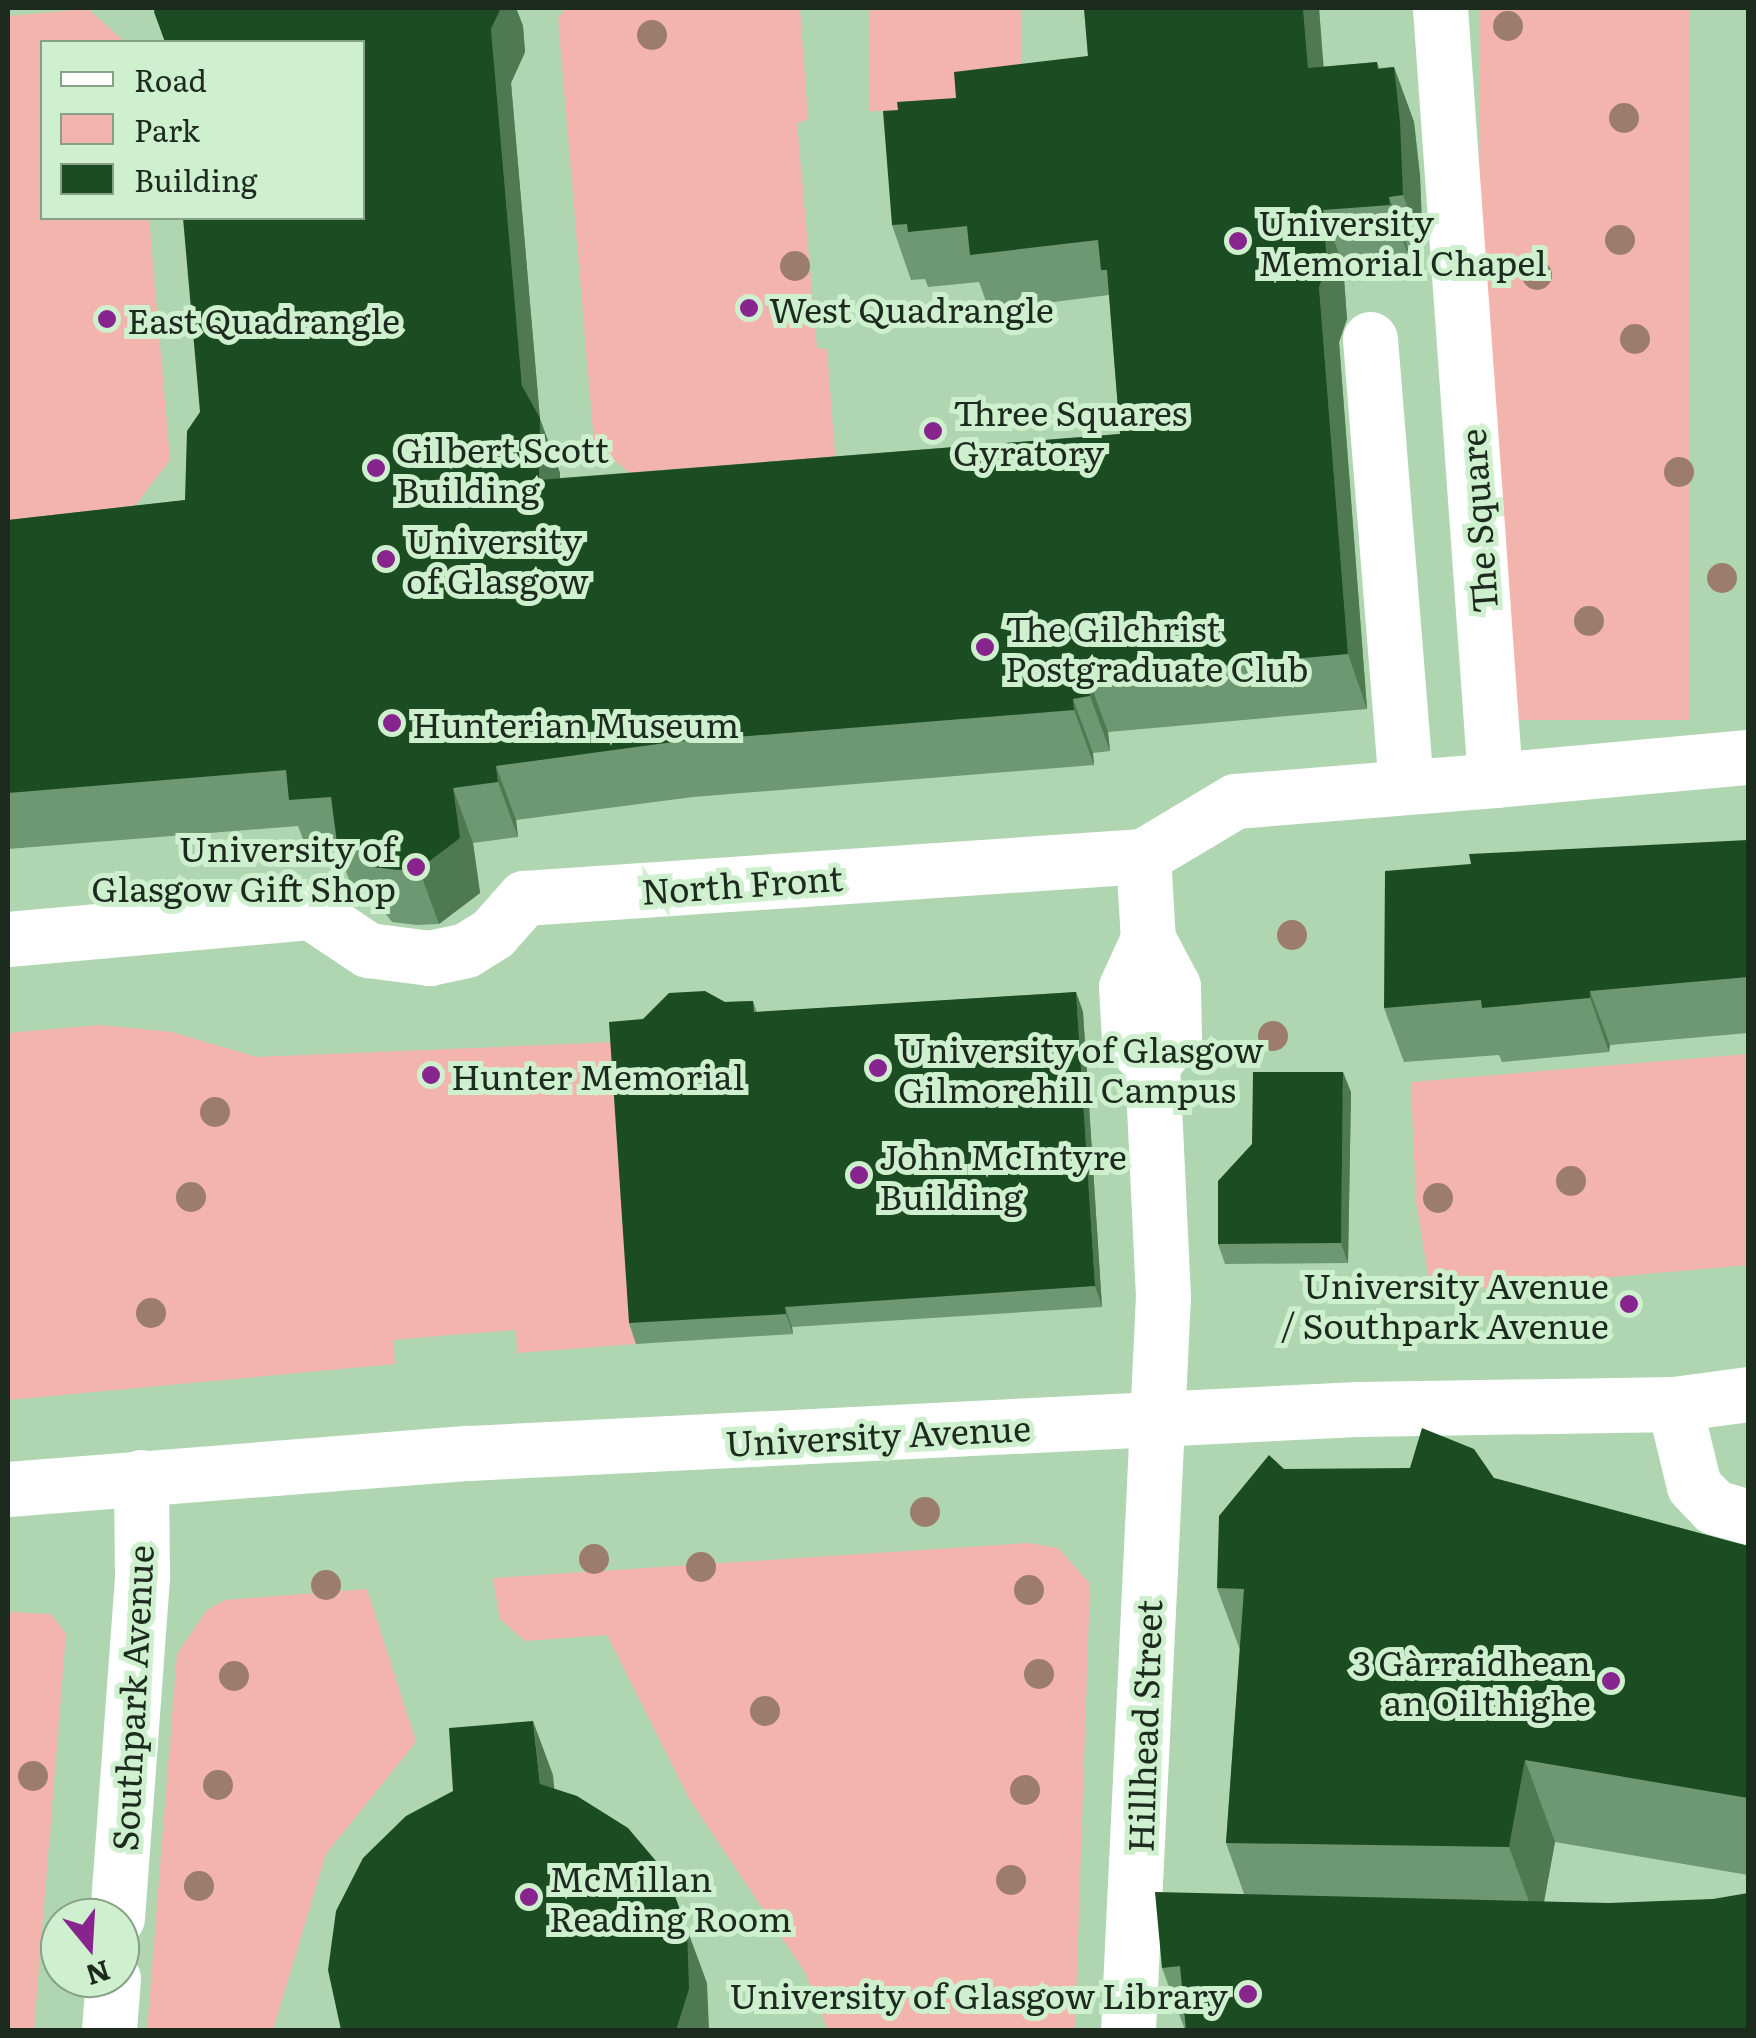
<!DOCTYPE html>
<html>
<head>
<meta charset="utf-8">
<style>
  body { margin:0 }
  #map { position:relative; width:1756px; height:2038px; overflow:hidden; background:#c1e3c1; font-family:Literata,serif }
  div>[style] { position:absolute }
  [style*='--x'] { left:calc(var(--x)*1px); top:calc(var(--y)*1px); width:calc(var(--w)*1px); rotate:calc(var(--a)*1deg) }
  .built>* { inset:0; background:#afd6b0 }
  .green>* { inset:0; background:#f3b4ad; transform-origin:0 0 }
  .minor>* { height:55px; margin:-27.5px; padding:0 27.5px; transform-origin:27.5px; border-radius:27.5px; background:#fff }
  .trees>* { width:30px; height:30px; margin:-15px; border-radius:50%; background:#9c7d6c }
  .wall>* { inset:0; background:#6e9871 }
  .shaded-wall>* { inset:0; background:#4e7951 }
  .building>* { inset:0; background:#1c4c21 }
  .dots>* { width:28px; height:28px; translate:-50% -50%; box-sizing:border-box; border:5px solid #cef0ce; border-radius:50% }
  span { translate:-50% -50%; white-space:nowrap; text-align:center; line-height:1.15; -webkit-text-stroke:10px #cef0ce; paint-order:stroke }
  .poi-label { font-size:35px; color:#1d2a1e }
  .left { translate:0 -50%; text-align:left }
  .right { translate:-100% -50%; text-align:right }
  .street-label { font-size:35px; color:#1d2a1e }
  .frame { position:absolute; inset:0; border:10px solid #1d2a1e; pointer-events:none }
  .legend { position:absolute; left:40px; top:40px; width:325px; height:180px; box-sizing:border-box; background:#cef0ce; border:2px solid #87a188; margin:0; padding:12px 18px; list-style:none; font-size:30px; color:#1d2a1e }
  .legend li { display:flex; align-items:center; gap:20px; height:50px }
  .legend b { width:50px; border:2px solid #87a188 }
  .north { position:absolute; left:40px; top:1898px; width:100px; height:100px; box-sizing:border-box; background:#cef0ce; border:2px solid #87a188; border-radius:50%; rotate:162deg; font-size:28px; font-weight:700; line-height:40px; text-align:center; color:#1d2a1e }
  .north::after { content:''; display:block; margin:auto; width:35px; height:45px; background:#87248d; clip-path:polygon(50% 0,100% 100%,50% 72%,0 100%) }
</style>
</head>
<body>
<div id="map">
  <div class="built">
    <i style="clip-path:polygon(evenodd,8px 8px,1748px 8px,1748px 2030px,8px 2030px,8px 8px,42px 42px,362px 42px,362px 218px,42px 218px,42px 42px,8px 8px,60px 1918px,120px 1918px,120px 1978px,60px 1978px,60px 1918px)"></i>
  </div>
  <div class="green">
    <i style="clip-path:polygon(566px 8px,800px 8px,808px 120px,797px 123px,817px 348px,827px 349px,836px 467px,640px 482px,594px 443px,558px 19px)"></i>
    <i style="left:870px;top:8px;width:152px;height:103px"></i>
    <i style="left:1480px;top:8px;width:209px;height:712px"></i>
    <i style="clip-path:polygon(88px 9px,125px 42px,42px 42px,42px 218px,149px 218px,170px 460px,128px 515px,8px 525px,8px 16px)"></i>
    <i style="clip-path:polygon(100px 1025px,172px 1032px,257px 1057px,616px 1042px,636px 1344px,517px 1353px,516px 1330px,451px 1335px,393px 1340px,395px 1364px,8px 1400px,8px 1033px)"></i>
    <i style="clip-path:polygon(1748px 1054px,1748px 1265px,1431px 1293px,1416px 1202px,1411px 1082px)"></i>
    <i style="clip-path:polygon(1029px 1543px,1058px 1548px,1090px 1584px,1075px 2030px,828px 2030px,805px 1972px,690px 1800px,607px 1635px,525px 1641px,500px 1619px,493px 1578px)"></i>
    <i style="clip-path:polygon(367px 1589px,416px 1742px,326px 1854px,273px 2030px,147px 2030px,177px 1654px,207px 1610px,225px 1600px)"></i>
    <i style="clip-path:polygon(8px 1612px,51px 1614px,66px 1634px,34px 2030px,8px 2030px)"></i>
  </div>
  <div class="minor">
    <i style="--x:1440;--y:8;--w:774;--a:85.92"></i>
    <i style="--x:1495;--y:780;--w:254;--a:-5.2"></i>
    <i style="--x:1370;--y:339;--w:449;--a:85.4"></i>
    <i style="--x:1143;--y:856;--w:83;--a:86.6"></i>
    <i style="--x:1148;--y:939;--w:53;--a:62"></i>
    <i style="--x:1173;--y:986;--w:52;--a:88.9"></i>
    <i style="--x:1174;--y:1038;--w:34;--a:130"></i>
    <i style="--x:1152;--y:1064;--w:33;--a:-134"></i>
    <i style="--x:1129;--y:1040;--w:53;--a:-93.2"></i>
    <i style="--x:1126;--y:987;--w:53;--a:-65.4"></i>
    <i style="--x:8;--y:939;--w:304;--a:-5.1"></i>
    <i style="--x:311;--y:912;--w:69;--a:33.7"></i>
    <i style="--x:368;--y:950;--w:62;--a:7.5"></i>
    <i style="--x:429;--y:958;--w:38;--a:-12"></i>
    <i style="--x:466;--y:950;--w:32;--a:-32"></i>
    <i style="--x:493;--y:933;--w:47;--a:-48.5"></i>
    <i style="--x:524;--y:898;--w:620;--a:-3.88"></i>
    <i style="--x:1143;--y:856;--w:107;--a:-30.9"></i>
    <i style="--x:1235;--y:801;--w:261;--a:-4.6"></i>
    <i style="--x:1674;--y:1404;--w:84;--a:76.3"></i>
    <i style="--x:1694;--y:1486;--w:29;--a:46"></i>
    <i style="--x:1714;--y:1507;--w:35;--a:16"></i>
    <i style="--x:8;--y:1489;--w:462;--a:-4.5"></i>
    <i style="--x:469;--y:1453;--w:889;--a:-2.84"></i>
    <i style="--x:1357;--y:1409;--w:317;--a:-0.9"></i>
    <i style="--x:1674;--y:1404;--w:75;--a:-7.7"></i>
    <i style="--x:117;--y:1918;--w:343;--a:-85.8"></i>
    <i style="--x:142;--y:1576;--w:99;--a:-90.6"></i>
    <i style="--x:109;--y:2030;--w:52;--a:-85.6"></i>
    <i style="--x:1128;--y:2030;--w:734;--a:-87.27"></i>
    <i style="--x:1163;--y:1297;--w:233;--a:-92.7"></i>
  </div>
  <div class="trees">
    <i style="left:1508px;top:26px"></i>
    <i style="left:652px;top:35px"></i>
    <i style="left:1624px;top:118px"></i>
    <i style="left:1620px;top:240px"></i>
    <i style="left:795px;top:266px"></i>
    <i style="left:1537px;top:275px"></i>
    <i style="left:1635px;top:339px"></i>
    <i style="left:1679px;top:472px"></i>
    <i style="left:1722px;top:578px"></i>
    <i style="left:1589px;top:621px"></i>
    <i style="left:1292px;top:935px"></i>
    <i style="left:1273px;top:1036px"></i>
    <i style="left:215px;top:1112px"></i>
    <i style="left:1571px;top:1181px"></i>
    <i style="left:191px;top:1197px"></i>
    <i style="left:1438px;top:1198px"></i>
    <i style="left:151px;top:1313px"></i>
    <i style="left:925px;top:1512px"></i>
    <i style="left:594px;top:1559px"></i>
    <i style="left:701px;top:1567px"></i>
    <i style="left:326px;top:1585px"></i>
    <i style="left:1029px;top:1590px"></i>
    <i style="left:1039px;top:1674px"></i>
    <i style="left:234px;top:1676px"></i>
    <i style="left:765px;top:1711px"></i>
    <i style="left:33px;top:1776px"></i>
    <i style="left:218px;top:1785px"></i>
    <i style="left:1025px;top:1790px"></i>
    <i style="left:1011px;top:1880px"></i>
    <i style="left:199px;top:1886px"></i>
  </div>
  <div class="wall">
    <i style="clip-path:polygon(155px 8px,516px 8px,523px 26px,525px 52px,511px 83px,540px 419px,560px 473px,560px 478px,1120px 434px,1109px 295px,989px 310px,979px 282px,928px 287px,925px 279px,911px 280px,892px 225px,898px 110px,956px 98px,1088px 56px,1084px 8px,1319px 8px,1323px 67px,1377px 62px,1379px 68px,1394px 67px,1414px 122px,1420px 176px,1423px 250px,1409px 252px,1410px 260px,1343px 265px,1347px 319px,1339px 342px,1367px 709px,1108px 732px,1110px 751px,1093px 753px,1094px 765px,693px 797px,516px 820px,518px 837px,473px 843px,480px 893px,439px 924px,417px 925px,392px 922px,375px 900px,358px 905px,339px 852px,309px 855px,298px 826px,8px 849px,8px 520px,185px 500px,362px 218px)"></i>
    <i style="clip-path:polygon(1748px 840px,1748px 1033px,1610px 1045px,1609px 1052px,1502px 1062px,1499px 1055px,1404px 1062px,1384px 1008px)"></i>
    <i style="clip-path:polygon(1076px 992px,1083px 1012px,1102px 1307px,792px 1327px,793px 1334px,636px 1344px,629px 1323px,643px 1019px,725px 1002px,753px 1001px,757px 1012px)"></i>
    <i style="clip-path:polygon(1351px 1092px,1348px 1263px,1225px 1264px,1218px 1244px,1252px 1144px)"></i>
    <i style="clip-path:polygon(1284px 1469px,1494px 1478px,1748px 1546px,1748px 1875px,1555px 1842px,1544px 1901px,1748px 2030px,1185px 2030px,1162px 1968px,1244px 1894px,1226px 1843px,1240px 1650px,1217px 1588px)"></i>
  </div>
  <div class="shaded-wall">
    <i style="clip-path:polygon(501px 8px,516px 8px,523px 26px,525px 52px,511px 83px,540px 419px,560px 473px,559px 534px,539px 480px,522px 386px,491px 29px)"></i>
    <i style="clip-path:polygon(1303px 8px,1319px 8px,1328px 123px,1308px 68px)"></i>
    <i style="clip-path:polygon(1394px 67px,1414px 122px,1420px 176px,1423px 250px,1403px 195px)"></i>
    <i style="clip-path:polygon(1389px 197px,1409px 252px,1410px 260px,1390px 205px)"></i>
    <i style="clip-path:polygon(1323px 210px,1343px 265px,1347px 319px,1339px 342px,1367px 709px,1348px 654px,1319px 287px)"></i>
    <i style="clip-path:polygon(1088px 677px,1108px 732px,1110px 751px,1090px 696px)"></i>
    <i style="clip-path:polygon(1073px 699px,1093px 753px,1094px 765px,1074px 710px)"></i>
    <i style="clip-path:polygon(496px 766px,516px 820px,518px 837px,498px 782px)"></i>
    <i style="clip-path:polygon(453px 788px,473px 843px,480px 893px,439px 924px,419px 869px)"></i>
    <i style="clip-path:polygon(1590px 991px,1610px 1045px,1609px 1052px,1590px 998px)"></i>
    <i style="clip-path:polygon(1076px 992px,1083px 1012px,1102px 1307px,1095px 1286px)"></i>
    <i style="clip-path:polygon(1343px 1072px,1351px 1092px,1348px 1263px,1341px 1243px)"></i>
    <i style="clip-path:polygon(785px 1307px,792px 1327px,793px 1334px,786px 1314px)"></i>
    <i style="clip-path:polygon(533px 1721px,553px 1775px,559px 1838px,540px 1784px)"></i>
    <i style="clip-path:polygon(1525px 1760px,1555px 1842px,1539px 1929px,1509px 1847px)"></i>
    <i style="clip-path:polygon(687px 1929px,707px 1983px,709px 2030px,676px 2030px)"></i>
  </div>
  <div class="building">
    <i style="clip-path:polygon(155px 8px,501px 8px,491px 29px,522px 386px,540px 418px,539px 480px,1120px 434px,1107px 270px,1101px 270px,1098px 240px,970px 255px,967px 226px,908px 232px,907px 224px,892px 225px,883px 111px,898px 110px,897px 102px,956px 98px,954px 72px,1088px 56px,1084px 8px,1303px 8px,1308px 68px,1377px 62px,1378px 69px,1394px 67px,1400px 122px,1403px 195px,1389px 197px,1390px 205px,1323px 210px,1327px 265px,1319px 287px,1348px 654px,1088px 677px,1090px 696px,1073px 699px,1074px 710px,673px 742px,496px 766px,498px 782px,453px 788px,460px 838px,419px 869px,397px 870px,373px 867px,355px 845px,338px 851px,331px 797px,289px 800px,286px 770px,8px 793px,8px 520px,185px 500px,187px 431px,200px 412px,183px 218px,362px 218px,362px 42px,165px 42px,154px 12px)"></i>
    <i style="clip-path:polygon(1748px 840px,1748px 977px,1590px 991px,1590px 998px,1482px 1008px,1481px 1000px,1384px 1008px,1385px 871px,1471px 864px,1469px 854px)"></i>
    <i style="clip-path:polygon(705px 991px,725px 1002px,753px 1001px,754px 1012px,1076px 992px,1095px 1286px,785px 1307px,786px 1314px,629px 1323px,609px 1022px,643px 1019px,669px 993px)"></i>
    <i style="clip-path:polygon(1253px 1072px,1343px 1072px,1341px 1243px,1218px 1244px,1218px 1181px,1252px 1144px)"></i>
    <i style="clip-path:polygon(1422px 1428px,1474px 1449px,1494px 1478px,1748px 1546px,1748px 1798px,1525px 1760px,1509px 1847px,1226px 1843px,1244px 1589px,1217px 1588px,1219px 1516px,1269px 1455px,1284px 1469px,1410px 1468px)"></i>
    <i style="clip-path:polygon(533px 1721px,540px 1784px,577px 1796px,628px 1828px,667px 1874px,687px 1929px,689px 1989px,676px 2030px,341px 2030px,328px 1970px,336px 1911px,363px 1858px,406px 1816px,453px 1791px,449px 1728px)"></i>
    <i style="clip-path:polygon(1155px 1892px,1609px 1903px,1713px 1899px,1748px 1893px,1748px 2030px,1186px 2030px,1180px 1966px,1162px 1968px)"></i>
  </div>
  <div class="dots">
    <i style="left:1238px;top:241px;background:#87248d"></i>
    <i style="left:749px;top:308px;background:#87248d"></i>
    <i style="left:107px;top:319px;background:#87248d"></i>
    <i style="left:933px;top:431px;background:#87248d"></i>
    <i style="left:376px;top:468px;background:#87248d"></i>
    <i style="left:386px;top:559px;background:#87248d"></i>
    <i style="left:985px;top:647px;background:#87248d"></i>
    <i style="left:392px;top:723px;background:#87248d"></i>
    <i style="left:416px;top:867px;background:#87248d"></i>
    <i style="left:878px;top:1068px;background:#87248d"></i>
    <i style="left:431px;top:1075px;background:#87248d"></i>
    <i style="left:859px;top:1175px;background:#87248d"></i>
    <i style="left:1629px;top:1304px;background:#87248d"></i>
    <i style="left:1611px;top:1681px;background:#87248d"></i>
    <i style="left:529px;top:1897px;background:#87248d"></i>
    <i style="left:1248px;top:1994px;background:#87248d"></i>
  </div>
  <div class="poi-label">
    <span class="left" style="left:1258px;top:241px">University<br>Memorial Chapel</span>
    <span class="left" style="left:769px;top:308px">West Quadrangle</span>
    <span class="left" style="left:127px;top:319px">East Quadrangle</span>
    <span class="left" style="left:953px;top:431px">Three Squares<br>Gyratory</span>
    <span class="left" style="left:396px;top:468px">Gilbert Scott<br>Building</span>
    <span class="left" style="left:406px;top:559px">University<br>of Glasgow</span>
    <span class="left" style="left:1005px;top:647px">The Gilchrist<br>Postgraduate Club</span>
    <span class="left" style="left:412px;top:723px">Hunterian Museum</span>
    <span class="right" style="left:396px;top:867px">University of<br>Glasgow Gift Shop</span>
    <span class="left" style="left:898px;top:1068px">University of Glasgow<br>Gilmorehill Campus</span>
    <span class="left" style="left:451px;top:1075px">Hunter Memorial</span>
    <span class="left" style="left:879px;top:1175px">John McIntyre<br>Building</span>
    <span class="right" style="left:1609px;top:1304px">University Avenue<br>/ Southpark Avenue</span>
    <span class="right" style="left:1591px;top:1681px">3 Gàrraidhean<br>an Oilthighe</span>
    <span class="left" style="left:549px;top:1897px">McMillan<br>Reading Room</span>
    <span class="right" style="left:1228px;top:1994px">University of Glasgow Library</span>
  </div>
  <div class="street-label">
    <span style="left:1477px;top:521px;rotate:-94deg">The Square</span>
    <span style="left:742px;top:883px;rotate:-4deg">North Front</span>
    <span style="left:878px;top:1434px;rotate:-3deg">University Avenue</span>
    <span style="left:131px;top:1698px;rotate:-87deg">Southpark Avenue</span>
    <span style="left:1143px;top:1726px;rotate:-88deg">Hillhead Street</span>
  </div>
  <div class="frame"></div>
  <ul class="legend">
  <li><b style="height:12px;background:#fff"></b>Road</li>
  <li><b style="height:28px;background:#f3b4ad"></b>Park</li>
  <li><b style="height:28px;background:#1c4c21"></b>Building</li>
  </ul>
  <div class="north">N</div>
</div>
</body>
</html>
